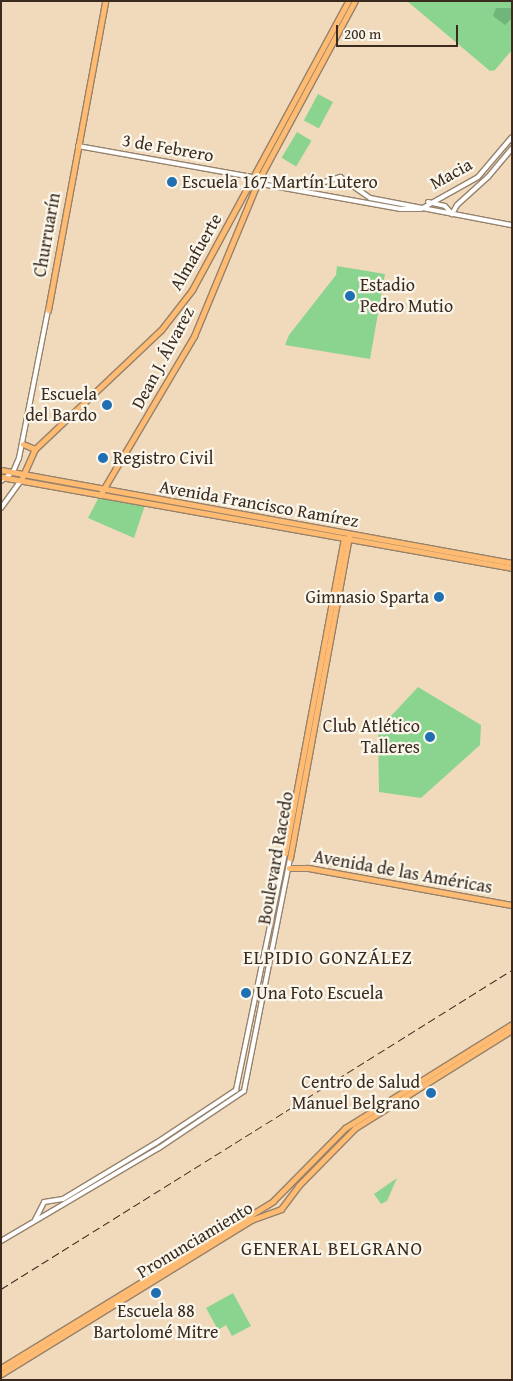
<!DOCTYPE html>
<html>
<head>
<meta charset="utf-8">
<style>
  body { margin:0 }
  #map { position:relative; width:513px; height:1381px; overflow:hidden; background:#f1dabb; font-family:"Gentium Book Plus",serif }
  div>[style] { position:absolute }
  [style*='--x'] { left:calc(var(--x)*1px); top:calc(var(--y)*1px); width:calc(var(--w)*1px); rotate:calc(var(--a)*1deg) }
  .green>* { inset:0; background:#8bd48f; transform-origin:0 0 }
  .forest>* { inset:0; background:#70b67a }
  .roads { filter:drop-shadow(1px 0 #96826c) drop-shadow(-1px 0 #96826c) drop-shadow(0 1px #96826c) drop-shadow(0 -1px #96826c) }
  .minor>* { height:4px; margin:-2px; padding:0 2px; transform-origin:2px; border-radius:2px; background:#fff }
  .major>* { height:5px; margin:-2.5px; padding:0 2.5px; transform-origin:2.5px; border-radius:2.5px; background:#febb71 }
  .rail>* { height:1px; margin-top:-0.5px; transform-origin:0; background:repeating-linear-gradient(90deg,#3b2a1e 0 8px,transparent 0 12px) }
  .dots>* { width:14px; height:14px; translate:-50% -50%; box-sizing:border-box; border:2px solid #fbf7ec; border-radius:50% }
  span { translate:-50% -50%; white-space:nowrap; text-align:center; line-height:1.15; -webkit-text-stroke:4.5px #fbf7ec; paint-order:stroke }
  .street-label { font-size:18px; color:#3b2a1e }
  .poi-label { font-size:18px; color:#3b2a1e }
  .left { translate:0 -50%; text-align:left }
  .right { translate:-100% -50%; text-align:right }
  .neighbourhood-label { font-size:19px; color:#3b2a1e; letter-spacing:1px }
  .frame { position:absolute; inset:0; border:2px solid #3b2a1e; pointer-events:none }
  .scale { position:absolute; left:336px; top:25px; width:122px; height:22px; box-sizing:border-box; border:2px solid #3b2a1e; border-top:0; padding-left:6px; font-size:15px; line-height:18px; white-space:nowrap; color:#3b2a1e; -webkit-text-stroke:4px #fbf7ec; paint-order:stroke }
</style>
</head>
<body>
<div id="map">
  <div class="green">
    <i style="clip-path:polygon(407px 1px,512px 1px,512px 50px,495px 70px,490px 71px)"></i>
    <i style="left:318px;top:94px;width:17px;height:30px;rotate:28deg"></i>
    <i style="left:297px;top:132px;width:17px;height:30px;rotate:31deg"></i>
    <i style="clip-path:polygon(337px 266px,385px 274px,370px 359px,285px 345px,289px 335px,336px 275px)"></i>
    <i style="clip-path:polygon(100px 495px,146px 502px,134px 538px,88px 518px)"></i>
    <i style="clip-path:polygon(418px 687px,481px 725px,480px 745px,421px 798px,379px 792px,378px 730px)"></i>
    <i style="clip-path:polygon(397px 1178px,387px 1201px,381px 1204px,374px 1194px)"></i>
    <i style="clip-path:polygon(233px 1293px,251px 1326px,232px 1336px,226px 1325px,218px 1330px,206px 1308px)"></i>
  </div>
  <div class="forest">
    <i style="clip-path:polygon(496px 8px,512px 8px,512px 18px,505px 25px,493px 16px)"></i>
  </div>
  <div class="roads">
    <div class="minor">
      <i style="--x:78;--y:146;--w:235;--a:10.1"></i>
      <i style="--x:309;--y:187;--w:33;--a:-18"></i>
      <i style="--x:340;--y:177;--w:37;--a:35"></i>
      <i style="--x:370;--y:198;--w:145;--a:10.8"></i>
      <i style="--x:256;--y:183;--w:147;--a:10.2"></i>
      <i style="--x:401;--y:209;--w:18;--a:0"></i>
      <i style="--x:428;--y:202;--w:17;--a:13"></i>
      <i style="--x:445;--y:206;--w:11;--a:49"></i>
      <i style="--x:421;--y:209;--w:65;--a:-29.3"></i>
      <i style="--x:478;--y:177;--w:52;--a:-49.6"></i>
      <i style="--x:452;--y:214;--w:10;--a:-61"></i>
      <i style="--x:457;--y:205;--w:42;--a:-42.1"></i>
      <i style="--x:488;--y:177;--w:38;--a:-50"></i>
      <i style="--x:1;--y:481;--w:15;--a:-37"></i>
      <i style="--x:13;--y:472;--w:15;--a:-67"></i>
      <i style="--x:19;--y:458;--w:151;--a:-78.9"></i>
      <i style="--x:1;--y:508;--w:34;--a:-54"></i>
      <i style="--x:35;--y:1220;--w:20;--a:-63"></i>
      <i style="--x:44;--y:1202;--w:19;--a:-9"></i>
      <i style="--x:63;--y:1199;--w:109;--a:-31.1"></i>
      <i style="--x:156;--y:1143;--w:96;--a:-33.5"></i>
      <i style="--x:236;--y:1090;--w:242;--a:-78.3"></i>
      <i style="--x:1;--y:1241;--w:183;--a:-30.5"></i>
      <i style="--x:159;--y:1148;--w:102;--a:-33.8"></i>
      <i style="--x:244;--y:1091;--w:237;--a:-78.8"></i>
    </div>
    <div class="major">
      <i style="--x:48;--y:310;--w:314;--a:-79.5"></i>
      <i style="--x:23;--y:444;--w:13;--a:23"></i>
      <i style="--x:1;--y:470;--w:519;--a:10.31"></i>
      <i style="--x:1;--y:477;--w:519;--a:10.1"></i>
      <i style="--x:21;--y:480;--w:34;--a:-66"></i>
      <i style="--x:35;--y:449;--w:173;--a:-43.4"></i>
      <i style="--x:161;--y:330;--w:51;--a:-52.2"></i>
      <i style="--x:192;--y:290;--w:328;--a:-61.6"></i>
      <i style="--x:100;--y:495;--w:185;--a:-59.4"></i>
      <i style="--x:194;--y:336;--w:170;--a:-67.5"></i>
      <i style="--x:259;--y:179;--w:202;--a:-61.7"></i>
      <i style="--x:285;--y:853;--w:319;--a:-79.4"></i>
      <i style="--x:290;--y:858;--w:327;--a:-79.6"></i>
      <i style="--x:289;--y:868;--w:19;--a:0"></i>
      <i style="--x:308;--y:868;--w:207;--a:10.3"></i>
      <i style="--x:1;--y:1368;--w:319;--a:-31.5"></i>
      <i style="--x:273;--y:1201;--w:103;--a:-45.4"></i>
      <i style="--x:345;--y:1128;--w:197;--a:-31.9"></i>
      <i style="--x:1;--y:1374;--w:294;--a:-31.6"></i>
      <i style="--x:251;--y:1220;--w:32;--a:-20"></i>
      <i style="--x:281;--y:1209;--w:30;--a:-53"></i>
      <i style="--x:299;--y:1185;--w:80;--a:-45.5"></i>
      <i style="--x:355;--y:1128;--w:185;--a:-32"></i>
    </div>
  </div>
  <div class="rail">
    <i style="--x:1;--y:1289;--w:602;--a:-31.98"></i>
  </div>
  <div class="dots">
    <i style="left:172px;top:182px;background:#1f6fb2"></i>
    <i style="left:350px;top:296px;background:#1f6fb2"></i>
    <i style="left:107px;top:405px;background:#1f6fb2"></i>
    <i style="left:103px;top:458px;background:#1f6fb2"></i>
    <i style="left:439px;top:597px;background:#1f6fb2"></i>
    <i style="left:430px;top:737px;background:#1f6fb2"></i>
    <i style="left:246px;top:993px;background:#1f6fb2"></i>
    <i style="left:431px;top:1093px;background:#1f6fb2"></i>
    <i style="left:156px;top:1293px;background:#1f6fb2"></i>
  </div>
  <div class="street-label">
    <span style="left:168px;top:148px;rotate:10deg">3 de Febrero</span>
    <span style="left:451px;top:174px;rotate:-29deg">Macia</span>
    <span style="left:47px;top:235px;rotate:-80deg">Churruarín</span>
    <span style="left:196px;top:252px;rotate:-60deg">Almafuerte</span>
    <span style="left:163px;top:358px;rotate:-62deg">Dean J. Álvarez</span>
    <span style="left:259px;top:504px;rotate:10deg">Avenida Francisco Ramírez</span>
    <span style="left:276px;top:858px;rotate:-80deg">Boulevard Racedo</span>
    <span style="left:403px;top:872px;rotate:10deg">Avenida de las Américas</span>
    <span style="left:195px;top:1240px;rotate:-31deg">Pronunciamiento</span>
  </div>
  <div class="poi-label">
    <span class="left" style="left:182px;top:182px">Escuela 167 Martín Lutero</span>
    <span class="left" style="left:360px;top:296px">Estadio<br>Pedro Mutio</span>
    <span class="right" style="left:97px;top:405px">Escuela<br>del Bardo</span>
    <span class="left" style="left:113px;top:458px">Registro Civil</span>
    <span class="right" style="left:429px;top:597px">Gimnasio Sparta</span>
    <span class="right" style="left:420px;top:737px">Club Atlético<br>Talleres</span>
    <span class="left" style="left:256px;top:993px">Una Foto Escuela</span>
    <span class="right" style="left:420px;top:1093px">Centro de Salud<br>Manuel Belgrano</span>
    <span style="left:156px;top:1322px">Escuela 88<br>Bartolomé Mitre</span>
  </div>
  <div class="neighbourhood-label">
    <span style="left:328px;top:958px">ELPIDIO GONZÁLEZ</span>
    <span style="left:332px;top:1249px">GENERAL BELGRANO</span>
  </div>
  <div class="frame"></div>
  <div class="scale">200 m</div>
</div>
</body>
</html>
